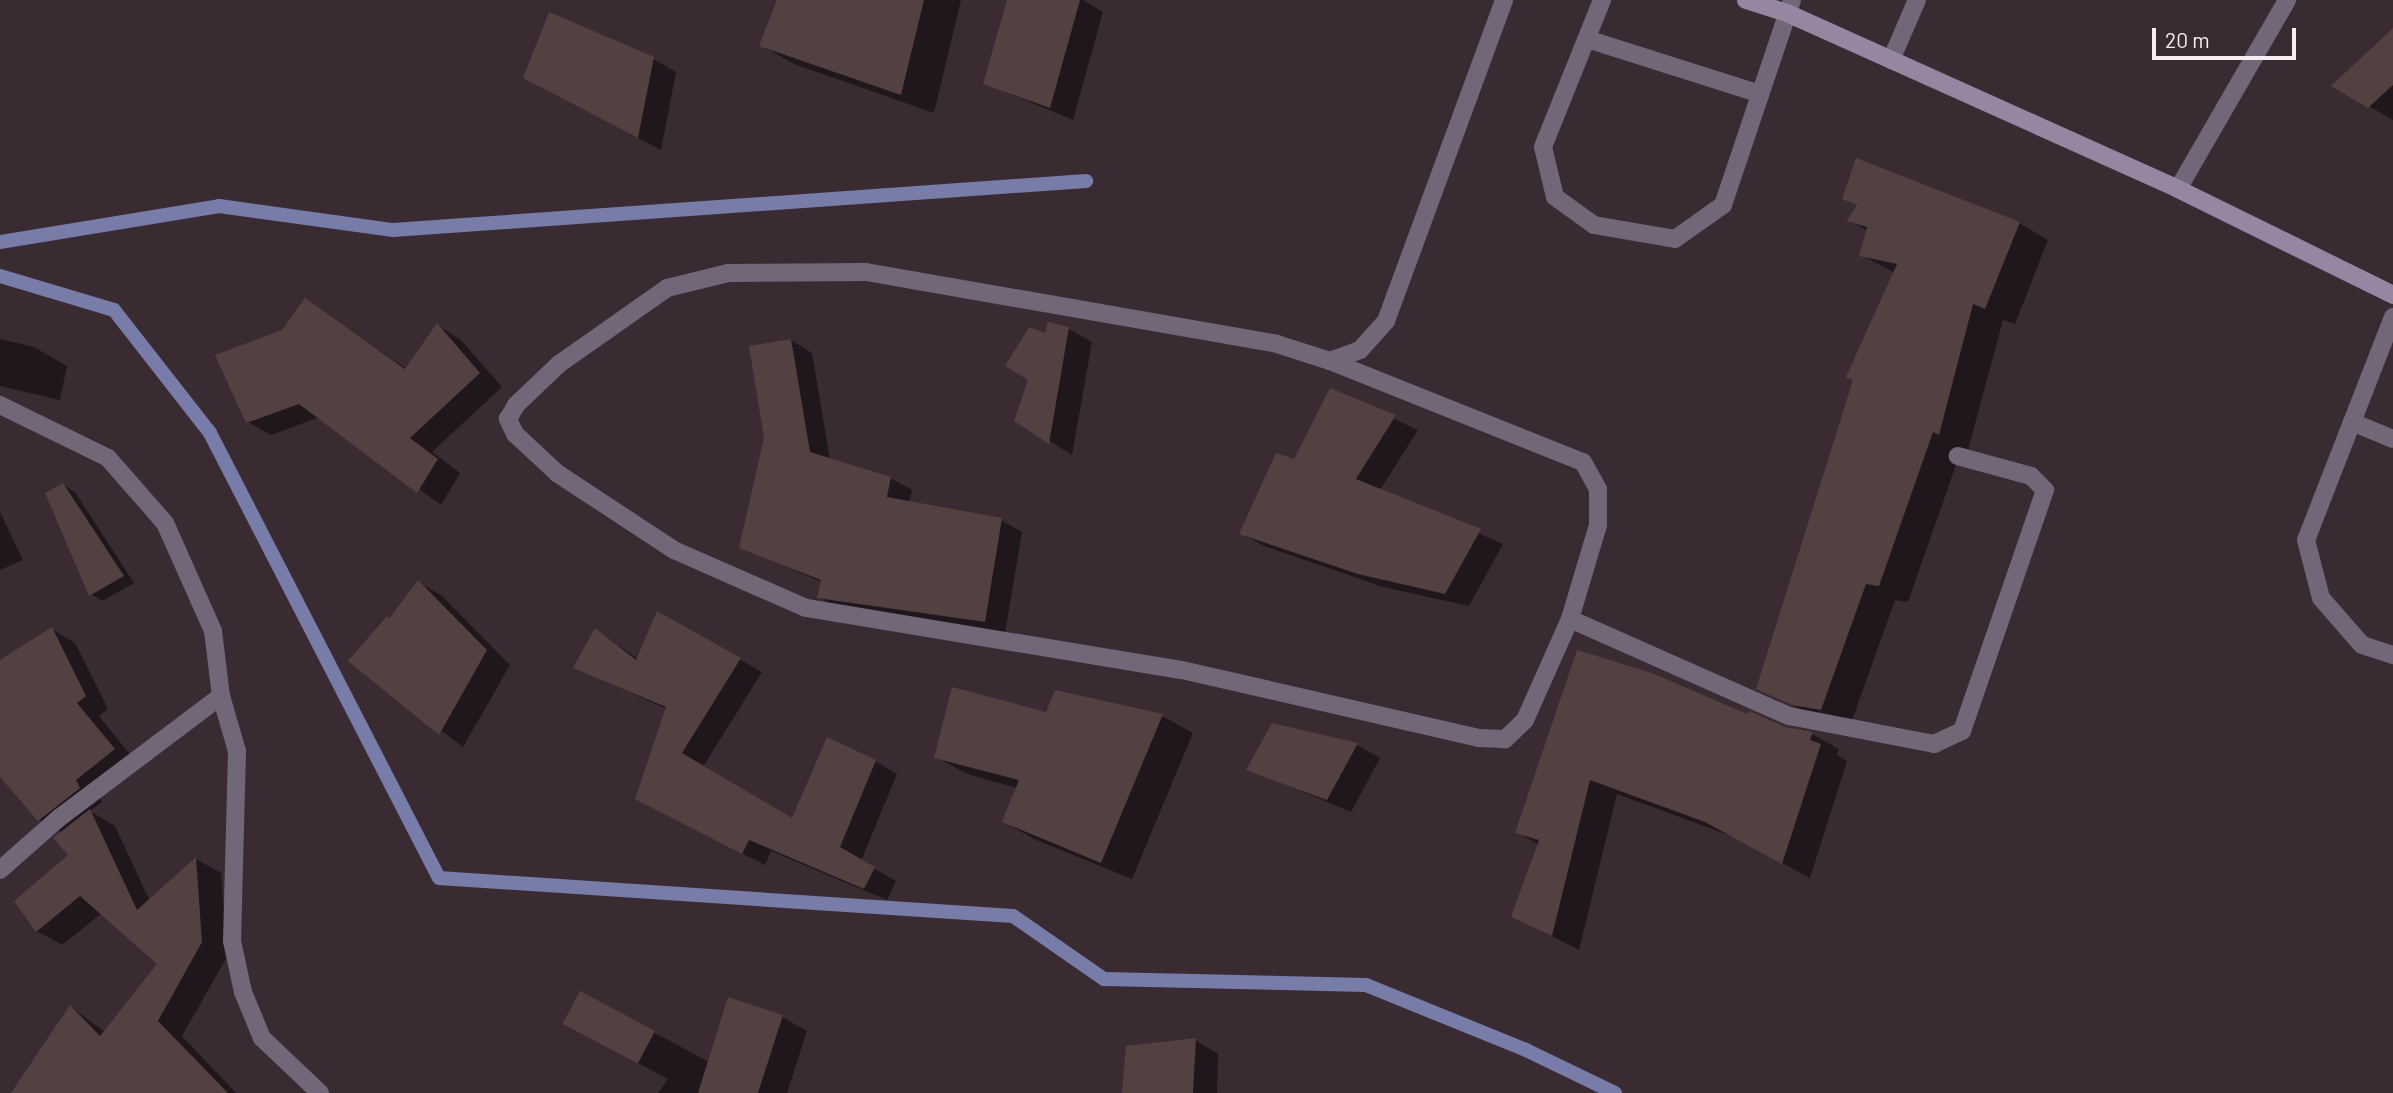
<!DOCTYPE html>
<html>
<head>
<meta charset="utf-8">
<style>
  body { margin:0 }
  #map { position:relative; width:2393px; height:1093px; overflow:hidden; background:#3a2b33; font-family:Barlow,sans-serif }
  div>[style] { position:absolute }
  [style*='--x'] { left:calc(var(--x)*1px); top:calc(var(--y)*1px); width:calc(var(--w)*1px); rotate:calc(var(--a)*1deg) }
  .shadow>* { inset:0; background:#0007 }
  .stream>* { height:14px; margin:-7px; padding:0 7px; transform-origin:7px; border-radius:7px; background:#777ca8 }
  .building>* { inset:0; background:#524140; transform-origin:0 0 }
  .service>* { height:18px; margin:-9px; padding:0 9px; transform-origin:9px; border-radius:9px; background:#726779 }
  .minor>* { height:18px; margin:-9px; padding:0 9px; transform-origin:9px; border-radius:9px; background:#726779 }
  .secondary>* { height:18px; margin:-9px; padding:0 9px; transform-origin:9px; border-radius:9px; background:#9786a2 }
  span { translate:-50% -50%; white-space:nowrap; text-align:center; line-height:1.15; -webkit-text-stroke:7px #3a2b33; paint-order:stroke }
  .scale { position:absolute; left:2152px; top:28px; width:144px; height:32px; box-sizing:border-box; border:4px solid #f7edf2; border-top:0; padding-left:9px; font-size:21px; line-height:24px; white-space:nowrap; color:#f7edf2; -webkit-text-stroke:5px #3a2b33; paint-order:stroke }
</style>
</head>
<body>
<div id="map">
  <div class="shadow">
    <i style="clip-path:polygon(779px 0,961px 0,934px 113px,794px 64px,761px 45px)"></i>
    <i style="clip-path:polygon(1009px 0,1083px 0,1103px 12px,1073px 120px,985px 83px)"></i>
    <i style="clip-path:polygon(2393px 30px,2393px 120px,2334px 86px)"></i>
    <i style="clip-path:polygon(653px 59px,676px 72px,661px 150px,548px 91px)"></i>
    <i style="clip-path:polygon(1844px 198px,2019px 223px,2048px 240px,2015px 324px,2003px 320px,1968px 450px,1962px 448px,1908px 602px,1895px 600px,1850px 726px,1824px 721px,1758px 688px,1895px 273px,1861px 255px,1868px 231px,1849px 220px,1858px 206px)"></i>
    <i style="clip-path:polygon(305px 300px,407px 369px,438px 326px,460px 339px,502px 387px,432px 452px,460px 473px,441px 505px,320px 417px,271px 435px,248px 422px,283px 332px)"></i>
    <i style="clip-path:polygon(1069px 329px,1092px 342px,1072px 455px,1016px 420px,1046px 335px)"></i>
    <i style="clip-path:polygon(0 339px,34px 347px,67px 366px,60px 400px,0 386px)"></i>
    <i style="clip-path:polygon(791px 340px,812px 353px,830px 460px,890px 478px,912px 490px,909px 503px,1001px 520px,1022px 532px,1005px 633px,840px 610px,819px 597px,822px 582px,741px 547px)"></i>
    <i style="clip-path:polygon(1331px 390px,1418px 430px,1380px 490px,1503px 544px,1469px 606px,1383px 587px,1264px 546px,1241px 533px,1294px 461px)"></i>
    <i style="clip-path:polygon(63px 485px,75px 492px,134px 583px,102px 601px,91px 594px)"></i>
    <i style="clip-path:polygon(0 512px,23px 560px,0 570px)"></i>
    <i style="clip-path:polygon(418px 582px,441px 595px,510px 665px,463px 747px,350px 661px,390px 620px)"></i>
    <i style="clip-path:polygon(658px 613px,762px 672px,703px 767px,793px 820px,875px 761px,897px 774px,861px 861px,896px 881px,887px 900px,771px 851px,765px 865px,659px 811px,667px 709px,576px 668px,596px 630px,638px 659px)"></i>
    <i style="clip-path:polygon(52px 629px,75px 643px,108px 709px,99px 716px,137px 763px,98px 793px,102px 802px,90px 811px,115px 826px,150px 901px,196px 859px,221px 873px,227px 957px,182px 1036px,236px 1093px,13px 1093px,71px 1007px,105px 1032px,159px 963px,102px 913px,62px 945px,37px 931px,70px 855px,63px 833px,40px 820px,0 775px,0 662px)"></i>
    <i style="clip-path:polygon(1578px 652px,1749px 717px,1812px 734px,1839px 749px,1837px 755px,1847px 761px,1810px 878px,1734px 837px,1617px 794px,1579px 950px,1513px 916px,1539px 845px,1517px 832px)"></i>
    <i style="clip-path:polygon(1056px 692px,1162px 716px,1193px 733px,1132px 879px,1034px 839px,1004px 822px,1017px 788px,967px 774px,936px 757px,1047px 714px)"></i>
    <i style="clip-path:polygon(1273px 725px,1357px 745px,1380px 758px,1351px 812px,1249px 769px)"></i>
    <i style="clip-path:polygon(581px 993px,709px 1062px,782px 1017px,807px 1031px,787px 1093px,658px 1093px,668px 1079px,591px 1038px)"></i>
    <i style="clip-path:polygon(1195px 1040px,1218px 1054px,1217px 1093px,1124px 1093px)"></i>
  </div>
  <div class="stream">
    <i style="--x:0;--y:242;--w:222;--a:-9.3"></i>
    <i style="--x:219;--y:206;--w:176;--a:7.9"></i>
    <i style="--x:393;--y:230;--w:695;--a:-4.04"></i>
    <i style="--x:0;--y:276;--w:119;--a:16.6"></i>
    <i style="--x:114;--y:310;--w:156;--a:52"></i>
    <i style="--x:210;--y:433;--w:500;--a:62.77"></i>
    <i style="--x:439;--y:878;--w:575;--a:3.79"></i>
    <i style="--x:1013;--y:916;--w:111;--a:34.7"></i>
    <i style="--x:1104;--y:979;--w:262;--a:1.3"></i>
    <i style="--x:1366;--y:985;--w:173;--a:22.1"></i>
    <i style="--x:1526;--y:1050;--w:99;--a:25.8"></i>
  </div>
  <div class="building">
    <i style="clip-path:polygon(777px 0,924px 0,901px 95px,759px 46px)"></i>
    <i style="clip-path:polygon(1007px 0,1080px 0,1050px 108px,983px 84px)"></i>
    <i style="clip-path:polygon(549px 12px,654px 57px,638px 138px,523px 78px)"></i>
    <i style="clip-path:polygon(2393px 28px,2393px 85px,2368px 108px,2331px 86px)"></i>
    <i style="clip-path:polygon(1856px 158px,2020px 222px,1985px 309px,1973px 304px,1939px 435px,1933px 432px,1879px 586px,1866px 584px,1821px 710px,1792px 705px,1756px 689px,1853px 380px,1846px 377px,1897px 264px,1859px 256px,1867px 227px,1847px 221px,1857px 205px,1842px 199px)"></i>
    <i style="clip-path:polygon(305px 298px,405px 369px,437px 323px,480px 373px,410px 438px,438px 459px,417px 493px,299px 404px,246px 423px,215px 355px,282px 330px)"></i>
    <i style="clip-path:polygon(1048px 322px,1069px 327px,1049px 444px,1014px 421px,1028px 380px,1005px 366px,1029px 327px,1045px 333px)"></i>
    <i style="clip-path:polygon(791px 339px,810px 452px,891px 477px,887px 497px,1002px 518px,985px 622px,817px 598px,821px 580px,739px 548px,764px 438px,749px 346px)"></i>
    <i style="clip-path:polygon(1330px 388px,1396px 415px,1356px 479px,1481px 529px,1445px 594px,1358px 574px,1239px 534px,1276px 453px,1294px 459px)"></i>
    <i style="clip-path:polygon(63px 483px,124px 576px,89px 596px,45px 493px)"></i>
    <i style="clip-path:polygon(418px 580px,487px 650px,439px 735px,348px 661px,387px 616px,389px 619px)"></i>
    <i style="clip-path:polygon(657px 611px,741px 658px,682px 753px,792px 818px,827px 737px,876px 760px,840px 847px,875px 867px,864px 889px,749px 840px,742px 854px,635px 799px,666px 707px,573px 668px,595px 628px,636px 660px)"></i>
    <i style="clip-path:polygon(52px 627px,86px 696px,77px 703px,115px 749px,76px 780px,80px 788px,38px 821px,0 777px,0 660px)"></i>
    <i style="clip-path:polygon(1577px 650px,1652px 673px,1747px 714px,1749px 711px,1785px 727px,1813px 732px,1810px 740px,1821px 744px,1782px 864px,1705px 822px,1590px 780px,1552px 936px,1511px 917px,1539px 840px,1515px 833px)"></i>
    <i style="clip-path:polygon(952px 687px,1046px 712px,1055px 690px,1163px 714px,1101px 863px,1002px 822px,1019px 780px,934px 758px)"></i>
    <i style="clip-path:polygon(1272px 723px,1358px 743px,1327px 800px,1246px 770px)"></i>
    <i style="clip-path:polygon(90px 809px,137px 910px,196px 857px,202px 942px,158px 1021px,228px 1093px,11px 1093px,70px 1005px,100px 1036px,157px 964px,80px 896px,36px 932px,14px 901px,68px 855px,53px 838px)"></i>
    <i style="left:580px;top:991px;width:85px;height:37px;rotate:28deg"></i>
    <i style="clip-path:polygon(728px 997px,783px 1015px,758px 1093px,698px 1093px)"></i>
    <i style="clip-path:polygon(1196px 1038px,1193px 1093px,1122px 1093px,1126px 1046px)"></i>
  </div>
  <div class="service">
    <i style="--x:1602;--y:0;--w:158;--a:111.9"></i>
    <i style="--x:1543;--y:147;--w:51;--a:76.5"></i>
    <i style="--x:1555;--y:197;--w:48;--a:35.7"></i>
    <i style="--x:1594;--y:225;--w:82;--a:9.8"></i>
    <i style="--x:1675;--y:239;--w:59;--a:-35.3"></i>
    <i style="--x:1723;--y:205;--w:216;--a:-71.4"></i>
    <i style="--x:1587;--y:39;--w:182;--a:17.6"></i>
    <i style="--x:1891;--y:60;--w:65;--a:-66.6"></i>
    <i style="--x:2393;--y:317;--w:239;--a:111.3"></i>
    <i style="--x:2306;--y:540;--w:60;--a:75.5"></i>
    <i style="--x:2321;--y:598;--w:62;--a:48.9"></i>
    <i style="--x:2362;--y:645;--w:33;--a:18"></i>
    <i style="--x:2352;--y:422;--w:44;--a:22.5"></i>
  </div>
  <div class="minor">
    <i style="--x:2178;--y:189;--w:218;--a:-60"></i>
    <i style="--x:1330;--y:361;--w:272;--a:21.8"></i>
    <i style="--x:1583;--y:462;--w:31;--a:61"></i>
    <i style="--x:1598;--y:489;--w:36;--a:90"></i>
    <i style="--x:1598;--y:525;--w:98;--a:106.6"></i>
    <i style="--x:1570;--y:619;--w:111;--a:114"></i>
    <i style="--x:1525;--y:720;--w:28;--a:136"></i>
    <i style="--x:1505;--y:739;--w:26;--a:-178"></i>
    <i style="--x:1479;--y:738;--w:306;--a:-167.1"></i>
    <i style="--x:1181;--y:670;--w:380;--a:-170.6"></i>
    <i style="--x:806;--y:608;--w:144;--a:-156.3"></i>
    <i style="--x:674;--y:550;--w:140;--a:-146.7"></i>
    <i style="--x:557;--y:473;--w:57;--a:-137.1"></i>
    <i style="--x:515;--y:434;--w:17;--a:-115"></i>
    <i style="--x:508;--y:419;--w:16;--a:-60"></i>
    <i style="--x:516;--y:405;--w:59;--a:-43.6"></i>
    <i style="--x:559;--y:364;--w:132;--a:-35.1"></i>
    <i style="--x:667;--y:288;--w:63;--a:-13.8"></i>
    <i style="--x:728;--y:273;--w:138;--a:-0.4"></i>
    <i style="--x:866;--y:272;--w:417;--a:9.9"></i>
    <i style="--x:1277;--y:344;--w:56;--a:17.8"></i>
    <i style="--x:1330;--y:361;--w:32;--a:-20"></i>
    <i style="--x:1360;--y:350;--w:39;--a:-48"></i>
    <i style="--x:1386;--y:321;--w:342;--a:-69.8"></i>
    <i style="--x:0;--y:405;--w:120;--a:26.1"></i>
    <i style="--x:108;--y:458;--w:86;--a:48.8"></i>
    <i style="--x:165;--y:523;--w:118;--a:66"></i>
    <i style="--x:213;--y:631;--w:65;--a:83"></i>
    <i style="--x:221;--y:696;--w:57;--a:73.8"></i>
    <i style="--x:237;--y:751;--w:190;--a:91.5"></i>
    <i style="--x:232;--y:941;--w:52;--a:77.8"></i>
    <i style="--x:243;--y:992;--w:50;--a:67.6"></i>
    <i style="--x:262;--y:1038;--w:80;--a:43.5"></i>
    <i style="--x:1570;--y:619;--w:240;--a:23.9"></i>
    <i style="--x:1789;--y:716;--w:148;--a:10.9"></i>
    <i style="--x:1934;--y:744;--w:31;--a:-25"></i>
    <i style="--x:1962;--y:731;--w:255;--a:-71"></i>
    <i style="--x:2045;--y:490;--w:20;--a:-135"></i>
    <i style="--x:2031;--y:476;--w:76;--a:-164.7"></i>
    <i style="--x:0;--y:870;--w:79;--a:-41.4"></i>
    <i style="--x:59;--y:818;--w:203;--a:-37"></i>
  </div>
  <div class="secondary">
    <i style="--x:1746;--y:0;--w:43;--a:17.6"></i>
    <i style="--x:1787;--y:13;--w:429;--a:24.2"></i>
    <i style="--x:2178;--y:189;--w:240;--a:26.2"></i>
  </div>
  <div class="scale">20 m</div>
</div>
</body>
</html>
